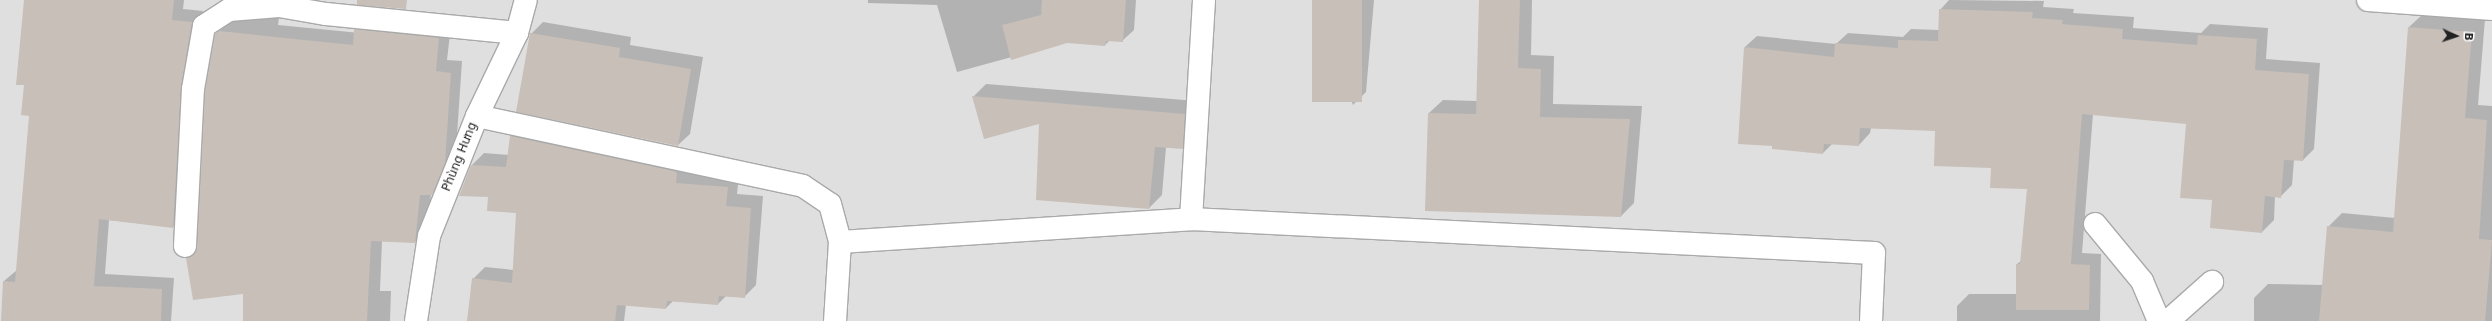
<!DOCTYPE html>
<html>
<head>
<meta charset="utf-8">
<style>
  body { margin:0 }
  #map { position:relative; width:2492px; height:321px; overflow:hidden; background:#f2efe9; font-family:"DejaVu Sans",sans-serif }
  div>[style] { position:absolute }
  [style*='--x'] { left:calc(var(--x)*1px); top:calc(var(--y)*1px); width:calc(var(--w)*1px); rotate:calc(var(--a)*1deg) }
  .residential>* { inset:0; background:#e0dfdf; transform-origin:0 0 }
  .shadow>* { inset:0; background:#0003 }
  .building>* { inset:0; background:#c7bfb8; transform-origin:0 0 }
  .roads { filter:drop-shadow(1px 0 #a9a9a9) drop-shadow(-1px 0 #a9a9a9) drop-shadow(0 1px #a9a9a9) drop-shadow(0 -1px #a9a9a9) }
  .minor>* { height:22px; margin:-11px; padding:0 11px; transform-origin:11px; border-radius:11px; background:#fff }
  span { translate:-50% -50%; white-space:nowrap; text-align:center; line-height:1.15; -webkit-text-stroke:3px #fff; paint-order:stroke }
  .street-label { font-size:12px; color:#222 }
  .north { position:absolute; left:2436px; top:16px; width:40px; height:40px; -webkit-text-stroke:3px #fff; paint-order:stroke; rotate:93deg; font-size:11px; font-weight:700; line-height:16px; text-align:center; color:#222 }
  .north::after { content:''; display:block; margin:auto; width:14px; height:18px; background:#222; clip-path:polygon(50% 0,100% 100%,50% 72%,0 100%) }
</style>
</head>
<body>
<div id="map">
  <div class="residential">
    <i style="left:0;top:0;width:2492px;height:321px"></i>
  </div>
  <div class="shadow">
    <i style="clip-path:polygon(25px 0,184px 0,183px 9px,203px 11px,192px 76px,185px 216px,173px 227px,109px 220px,105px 274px,174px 278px,171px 321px,2px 321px,4px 281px,17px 270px,30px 115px,25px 84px)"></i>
    <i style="clip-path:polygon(868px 0,1136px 0,1134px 30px,1122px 41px,1110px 40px,1105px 45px,1067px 42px,957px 72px,937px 5px,868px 3px)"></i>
    <i style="clip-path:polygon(1313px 0,1374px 0,1366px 92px,1353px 105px)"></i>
    <i style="clip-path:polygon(1480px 0,1532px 0,1531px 55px,1554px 56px,1553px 104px,1642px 106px,1634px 203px,1621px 216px,1429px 113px,1443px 100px,1477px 101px)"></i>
    <i style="clip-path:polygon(1949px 0,2044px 1px,2043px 7px,2074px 9px,2073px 13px,2134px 17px,2133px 28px,2201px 33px,2210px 24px,2268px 28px,2266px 59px,2320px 63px,2314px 149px,2303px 160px,2294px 160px,2292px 185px,2280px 197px,2275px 196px,2274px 220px,2262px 232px,2213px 199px,2187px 123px,2093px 114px,2082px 253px,2101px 254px,2100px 321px,1957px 321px,1957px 306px,1969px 294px,2017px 294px,2017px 264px,2021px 261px,2028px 189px,1936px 130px,1871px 128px,1870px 133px,1859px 145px,1833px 143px,1823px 153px,1773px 148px,1745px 47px,1757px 36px,1836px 44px,1848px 33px,1903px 37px,1911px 29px,1939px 30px,1940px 10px)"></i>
    <i style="clip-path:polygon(240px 14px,279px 18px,278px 25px,360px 33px,366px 26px,450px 34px,447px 60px,462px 61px,456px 150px,443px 182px,431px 194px,427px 230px,415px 242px,382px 241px,380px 291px,391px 291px,390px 321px,244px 321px,244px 293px,187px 258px,198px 248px,216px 34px)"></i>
    <i style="clip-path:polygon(2423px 14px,2485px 19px,2478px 105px,2492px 106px,2492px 321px,2254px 321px,2254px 298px,2268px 284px,2323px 285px,2328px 227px,2342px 213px,2395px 218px,2409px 27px)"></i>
    <i style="clip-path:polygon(543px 22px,631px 37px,630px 45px,703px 57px,690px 134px,678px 145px,517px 111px,531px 34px)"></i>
    <i style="clip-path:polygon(986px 84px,1197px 101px,1195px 135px,1182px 148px,1166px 147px,1162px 195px,1149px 208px,1040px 123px,973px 97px)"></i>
    <i style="clip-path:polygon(523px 125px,739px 175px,737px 194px,763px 196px,756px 285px,744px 297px,726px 296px,718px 304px,673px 301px,666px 308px,626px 305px,624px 321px,468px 321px,473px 279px,485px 267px,514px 270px,517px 212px,489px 196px,472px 165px,484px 153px,509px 155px,511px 136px)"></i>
  </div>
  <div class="building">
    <i style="clip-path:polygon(24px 0,174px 0,172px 20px,192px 22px,181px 88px,173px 228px,99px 219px,94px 286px,162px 289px,161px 321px,1px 321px,3px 281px,15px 282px,29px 116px,21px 115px,24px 85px,16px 85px)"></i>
    <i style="clip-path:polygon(357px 0,407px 0,406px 9px,357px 5px)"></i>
    <i style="clip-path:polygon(1042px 0,1126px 0,1123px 42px,1106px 41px,1105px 46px,1067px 43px,1011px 60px,1002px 25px,1041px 15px)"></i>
    <i style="left:1312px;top:0;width:50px;height:102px"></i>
    <i style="clip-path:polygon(1479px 0,1520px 0,1518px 68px,1541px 69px,1540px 117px,1630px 119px,1621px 217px,1425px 211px,1428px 113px,1476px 114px)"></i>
    <i style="clip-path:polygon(1939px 9px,2033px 12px,2032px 18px,2063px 20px,2062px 24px,2123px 29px,2122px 39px,2197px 45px,2198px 35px,2257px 39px,2255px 70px,2309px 74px,2303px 161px,2284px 160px,2281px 198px,2265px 196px,2262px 233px,2210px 228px,2212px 200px,2180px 198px,2186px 124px,2082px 114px,2071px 264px,2090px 265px,2089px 310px,2016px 310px,2016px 264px,2020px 264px,2027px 189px,1990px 188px,1991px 168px,1934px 166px,1935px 131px,1860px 128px,1859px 146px,1824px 144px,1823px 154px,1772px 149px,1772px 146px,1738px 144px,1744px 47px,1834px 57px,1835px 43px,1898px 48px,1898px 40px,1938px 41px)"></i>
    <i style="clip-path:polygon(2408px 27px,2472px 32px,2465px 118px,2487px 120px,2479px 239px,2492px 240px,2485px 321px,2319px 321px,2327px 226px,2393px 232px)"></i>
    <i style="clip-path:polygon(354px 29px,439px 38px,436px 71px,451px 73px,445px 163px,432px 195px,420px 195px,415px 243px,371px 241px,367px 321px,243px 321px,243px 294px,193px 300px,186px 258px,195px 253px,197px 247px,205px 90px,215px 34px,219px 31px,353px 45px)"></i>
    <i style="clip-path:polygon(530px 33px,620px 48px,619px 57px,691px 69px,678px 146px,516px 112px)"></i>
    <i style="clip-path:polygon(972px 96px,1185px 114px,1183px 149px,1155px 147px,1149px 209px,1036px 200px,1039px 124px,984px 139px)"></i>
    <i style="clip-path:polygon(510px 136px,674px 171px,677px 173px,676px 183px,728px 187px,726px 206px,751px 208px,745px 298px,719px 296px,718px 305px,667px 301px,666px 309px,617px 305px,615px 321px,467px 321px,472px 278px,512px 283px,516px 213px,487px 211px,488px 197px,459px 196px,471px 165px,506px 167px)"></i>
  </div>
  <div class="roads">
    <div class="minor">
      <i style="--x:2368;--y:0;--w:124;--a:4.2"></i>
      <i style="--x:477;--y:116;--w:333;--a:12.1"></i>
      <i style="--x:803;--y:186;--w:32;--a:34"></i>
      <i style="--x:830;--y:204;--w:39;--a:75"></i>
      <i style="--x:840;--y:242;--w:79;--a:93.6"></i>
      <i style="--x:1191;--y:219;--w:684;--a:2.85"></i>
      <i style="--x:1874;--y:253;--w:68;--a:92.5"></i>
      <i style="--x:2095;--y:224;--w:74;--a:50.5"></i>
      <i style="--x:2142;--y:281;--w:43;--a:67"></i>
      <i style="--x:840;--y:242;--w:352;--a:-3.7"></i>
      <i style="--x:1191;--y:219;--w:219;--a:-86.6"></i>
      <i style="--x:185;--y:246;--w:157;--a:-87.1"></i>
      <i style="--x:193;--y:89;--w:64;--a:-80.1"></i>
      <i style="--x:204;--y:26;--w:30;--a:-33"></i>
      <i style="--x:229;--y:10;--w:50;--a:-4.6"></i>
      <i style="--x:279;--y:6;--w:48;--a:9.7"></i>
      <i style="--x:326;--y:14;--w:192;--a:5.7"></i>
      <i style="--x:416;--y:321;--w:86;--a:-81.3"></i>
      <i style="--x:429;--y:236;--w:129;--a:-68.2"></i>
      <i style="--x:477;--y:116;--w:92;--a:-64.3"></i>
      <i style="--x:517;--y:33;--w:34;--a:-75"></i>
      <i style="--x:2168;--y:321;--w:59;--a:-41.6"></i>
    </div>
  </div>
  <div class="street-label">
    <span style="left:460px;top:157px;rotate:-68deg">Phùng Hưng</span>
  </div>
  <div class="north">B</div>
</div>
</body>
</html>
